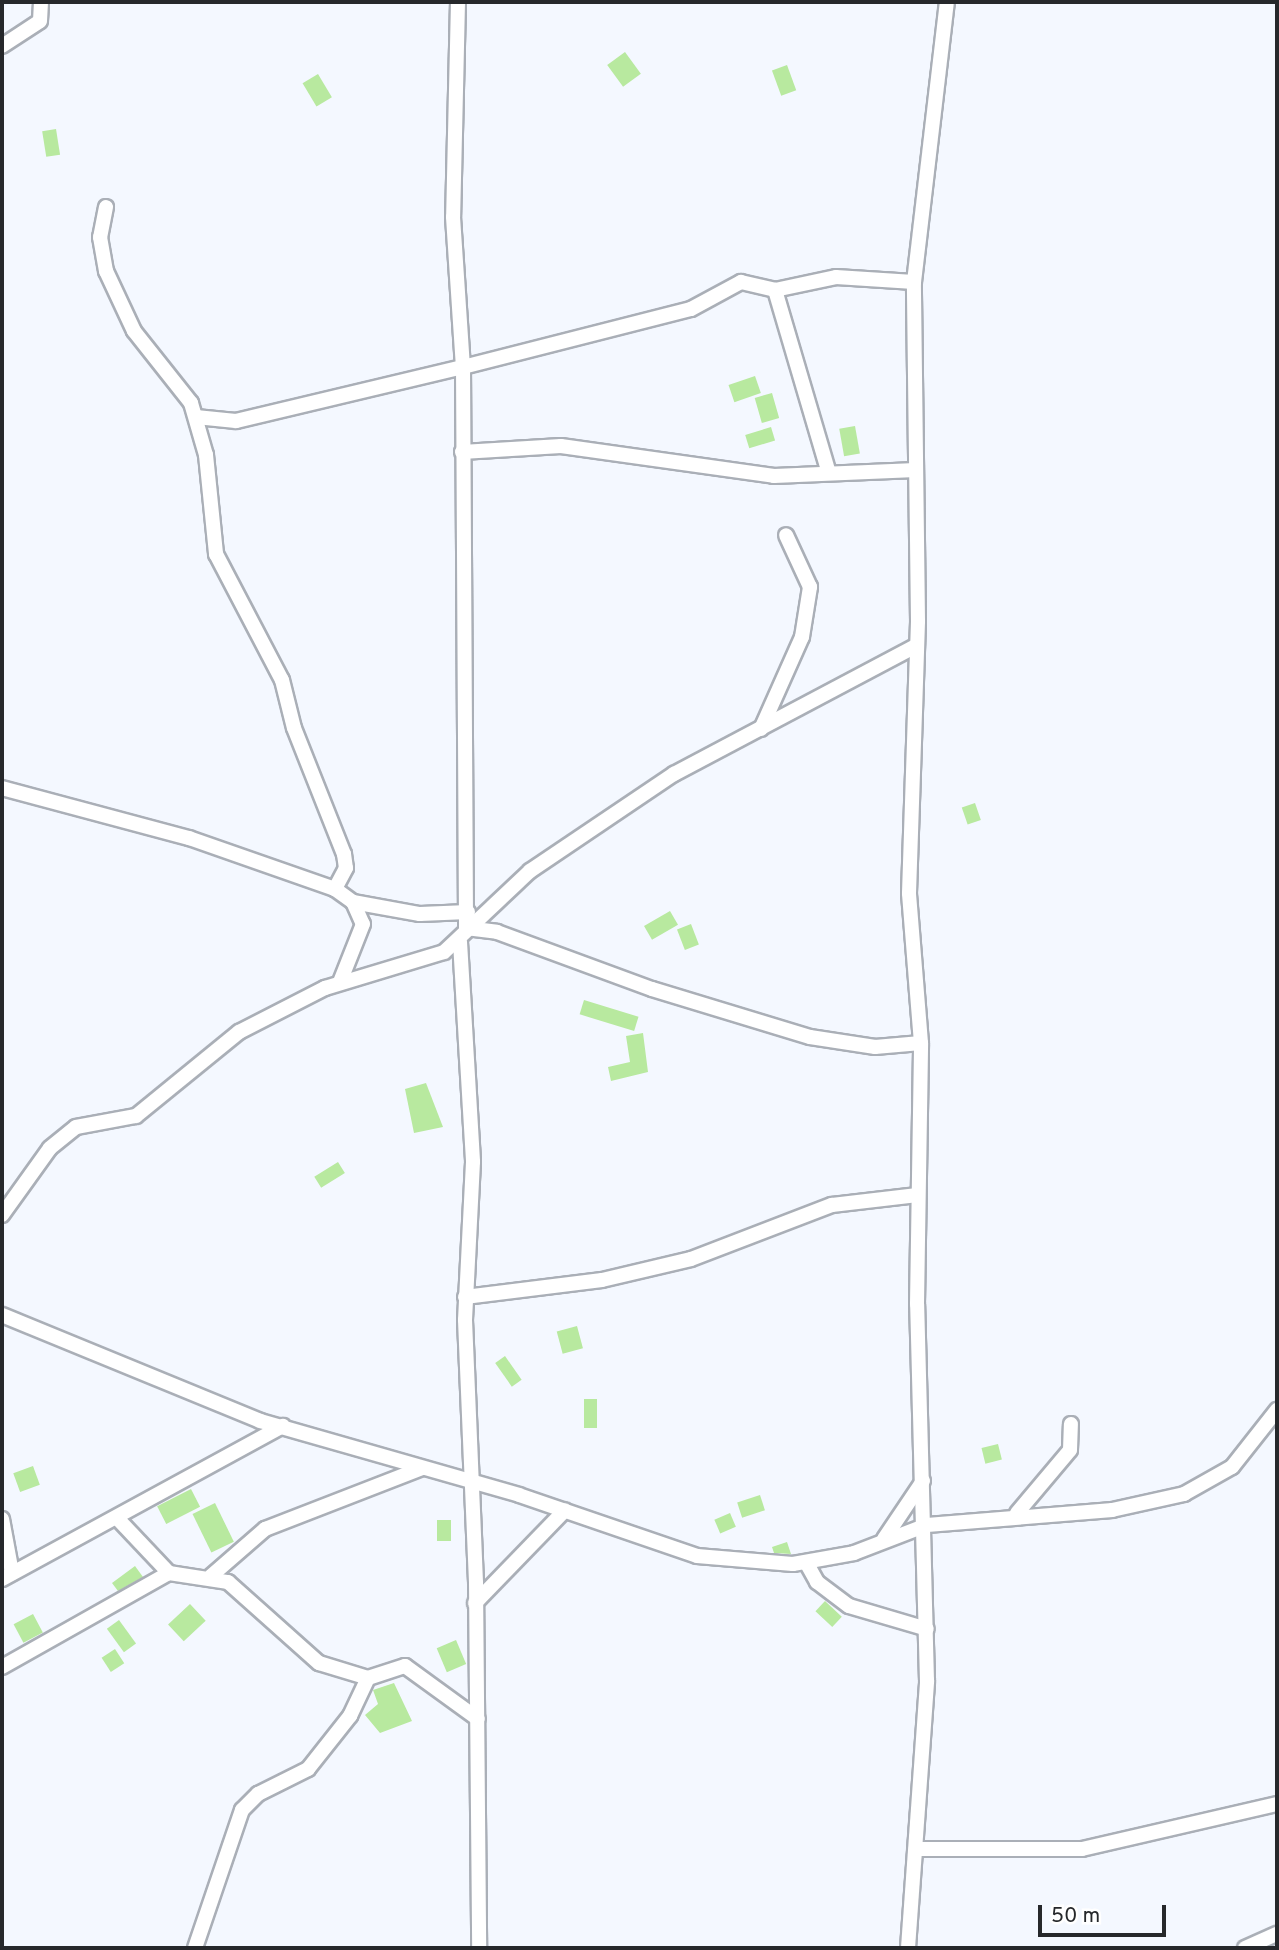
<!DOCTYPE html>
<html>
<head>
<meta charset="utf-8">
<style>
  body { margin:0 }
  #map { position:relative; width:1279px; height:1950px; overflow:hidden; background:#f4f8ff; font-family:Overpass,sans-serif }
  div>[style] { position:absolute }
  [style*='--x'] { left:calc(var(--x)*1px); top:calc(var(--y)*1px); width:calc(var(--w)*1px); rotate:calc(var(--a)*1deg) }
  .building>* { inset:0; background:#b8e99f; transform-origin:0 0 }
  .roads { filter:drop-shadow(2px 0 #aaafb7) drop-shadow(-2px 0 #aaafb7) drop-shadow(0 2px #aaafb7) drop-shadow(0 -2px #aaafb7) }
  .minor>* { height:14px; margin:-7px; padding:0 7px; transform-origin:7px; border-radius:7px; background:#fff }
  span { translate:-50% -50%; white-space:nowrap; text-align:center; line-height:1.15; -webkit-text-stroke:5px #fff; paint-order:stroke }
  .frame { position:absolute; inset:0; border:4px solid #26282b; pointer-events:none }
  .scale { position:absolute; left:1038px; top:1905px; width:128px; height:32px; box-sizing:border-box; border:4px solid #26282b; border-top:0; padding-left:9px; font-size:21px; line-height:24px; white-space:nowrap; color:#26282b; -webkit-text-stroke:5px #fff; paint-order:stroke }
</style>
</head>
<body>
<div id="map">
  <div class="building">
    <i style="left:625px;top:52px;width:27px;height:22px;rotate:54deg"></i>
    <i style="left:787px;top:65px;width:27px;height:16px;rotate:70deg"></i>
    <i style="left:318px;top:74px;width:27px;height:18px;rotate:59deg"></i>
    <i style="left:56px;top:129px;width:26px;height:14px;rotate:81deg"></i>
    <i style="left:755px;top:376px;width:18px;height:28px;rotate:71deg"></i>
    <i style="left:772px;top:393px;width:26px;height:18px;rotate:74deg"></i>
    <i style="left:855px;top:426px;width:28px;height:16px;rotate:80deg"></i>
    <i style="left:771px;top:427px;width:14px;height:27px;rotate:73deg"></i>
    <i style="left:975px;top:803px;width:18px;height:14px;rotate:71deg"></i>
    <i style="left:670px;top:911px;width:16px;height:30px;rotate:60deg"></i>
    <i style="left:691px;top:924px;width:22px;height:15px;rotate:69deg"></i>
    <i style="left:584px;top:1000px;width:57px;height:15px;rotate:17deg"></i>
    <i style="clip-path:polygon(643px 1033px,648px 1072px,611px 1081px,608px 1067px,630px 1062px,626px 1036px)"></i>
    <i style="clip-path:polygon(426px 1083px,443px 1127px,414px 1133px,405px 1089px)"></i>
    <i style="left:338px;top:1162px;width:13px;height:28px;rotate:58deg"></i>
    <i style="left:577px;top:1326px;width:23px;height:21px;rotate:75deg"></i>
    <i style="left:505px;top:1356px;width:29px;height:12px;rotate:55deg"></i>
    <i style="left:584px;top:1399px;width:13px;height:29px"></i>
    <i style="left:998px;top:1444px;width:16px;height:17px;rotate:76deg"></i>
    <i style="left:33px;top:1466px;width:20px;height:21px;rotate:70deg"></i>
    <i style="left:191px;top:1489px;width:20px;height:38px;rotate:63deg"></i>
    <i style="left:760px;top:1495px;width:16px;height:24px;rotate:72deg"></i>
    <i style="left:215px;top:1503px;width:43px;height:25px;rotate:64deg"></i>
    <i style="left:730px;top:1513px;width:15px;height:17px;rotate:67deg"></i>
    <i style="left:437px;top:1520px;width:14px;height:21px"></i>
    <i style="clip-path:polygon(787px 1542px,791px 1554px,774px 1553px,772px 1547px)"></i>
    <i style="clip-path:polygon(135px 1566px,143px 1577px,118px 1591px,112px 1583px)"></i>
    <i style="left:825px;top:1601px;width:23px;height:14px;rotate:43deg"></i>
    <i style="left:190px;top:1604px;width:23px;height:30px;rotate:47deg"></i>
    <i style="left:33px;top:1614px;width:21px;height:22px;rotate:62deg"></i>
    <i style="left:119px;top:1620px;width:29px;height:15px;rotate:54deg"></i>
    <i style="left:456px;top:1640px;width:26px;height:21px;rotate:67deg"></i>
    <i style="left:115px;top:1649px;width:17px;height:16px;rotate:57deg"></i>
    <i style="clip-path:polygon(394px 1683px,412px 1721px,380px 1733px,365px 1715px,378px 1704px,373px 1690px)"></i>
  </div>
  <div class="roads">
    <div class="minor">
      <i style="--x:458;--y:2;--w:215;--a:91.3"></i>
      <i style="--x:453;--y:217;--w:150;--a:86.2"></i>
      <i style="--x:463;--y:367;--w:561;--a:89.69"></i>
      <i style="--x:466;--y:928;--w:31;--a:7"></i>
      <i style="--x:497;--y:932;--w:165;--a:20.2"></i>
      <i style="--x:652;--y:989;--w:165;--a:16.9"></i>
      <i style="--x:810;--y:1037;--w:66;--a:8.7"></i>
      <i style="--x:875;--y:1047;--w:46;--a:-5"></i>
      <i style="--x:2;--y:46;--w:45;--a:-33.3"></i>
      <i style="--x:40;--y:21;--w:19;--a:-87"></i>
      <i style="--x:106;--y:207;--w:31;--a:101"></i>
      <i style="--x:100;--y:237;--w:35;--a:80"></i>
      <i style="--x:106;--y:271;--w:66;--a:65"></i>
      <i style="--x:134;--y:331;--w:92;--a:51.6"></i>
      <i style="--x:191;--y:403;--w:54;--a:73.9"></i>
      <i style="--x:206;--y:455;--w:100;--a:84.2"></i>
      <i style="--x:216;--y:554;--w:142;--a:62.4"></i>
      <i style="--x:282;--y:680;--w:49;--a:76"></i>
      <i style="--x:294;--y:728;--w:136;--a:68.4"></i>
      <i style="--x:344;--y:854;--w:14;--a:82"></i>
      <i style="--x:346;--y:868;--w:24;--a:118"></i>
      <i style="--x:775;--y:290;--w:188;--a:73.6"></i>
      <i style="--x:196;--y:417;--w:40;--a:5.7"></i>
      <i style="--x:236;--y:421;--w:233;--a:-13.4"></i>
      <i style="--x:463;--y:367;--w:235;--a:-14.3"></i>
      <i style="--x:691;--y:309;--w:57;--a:-28.4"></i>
      <i style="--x:741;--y:282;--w:35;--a:13"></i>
      <i style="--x:775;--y:290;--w:62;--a:-12"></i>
      <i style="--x:836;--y:277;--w:78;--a:3.7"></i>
      <i style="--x:462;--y:452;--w:99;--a:-3.5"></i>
      <i style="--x:561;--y:446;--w:215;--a:8"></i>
      <i style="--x:774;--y:476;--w:142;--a:-2.4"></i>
      <i style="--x:761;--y:729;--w:101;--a:-66"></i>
      <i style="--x:802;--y:637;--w:51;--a:-80.9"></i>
      <i style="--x:810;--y:587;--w:57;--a:-114.8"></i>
      <i style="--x:2;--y:788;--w:194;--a:15"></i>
      <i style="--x:189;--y:838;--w:155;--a:19.3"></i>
      <i style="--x:335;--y:889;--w:22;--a:36"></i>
      <i style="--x:353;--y:902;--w:24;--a:66"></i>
      <i style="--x:363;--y:924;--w:62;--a:111.6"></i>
      <i style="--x:353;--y:902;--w:68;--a:10.2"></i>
      <i style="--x:420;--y:914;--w:48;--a:-2.4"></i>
      <i style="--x:460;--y:942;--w:220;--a:86.6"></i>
      <i style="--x:473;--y:1162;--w:158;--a:92.9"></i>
      <i style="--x:465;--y:1320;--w:263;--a:87.6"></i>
      <i style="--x:476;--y:1583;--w:365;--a:89.5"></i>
      <i style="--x:2;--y:1215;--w:82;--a:-54.4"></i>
      <i style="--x:50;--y:1148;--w:33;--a:-39"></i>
      <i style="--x:76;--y:1127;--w:61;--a:-10.4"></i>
      <i style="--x:136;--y:1116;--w:133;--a:-39.2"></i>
      <i style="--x:239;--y:1032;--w:97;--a:-27.1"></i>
      <i style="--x:325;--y:988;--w:124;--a:-16.8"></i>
      <i style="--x:444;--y:952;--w:118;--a:-43.3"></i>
      <i style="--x:530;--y:871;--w:174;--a:-34"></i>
      <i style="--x:674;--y:774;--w:274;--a:-27.9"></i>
      <i style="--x:465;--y:1297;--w:138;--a:-7.1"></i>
      <i style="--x:602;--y:1280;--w:91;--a:-13.3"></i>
      <i style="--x:691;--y:1259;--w:151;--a:-21"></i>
      <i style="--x:832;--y:1205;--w:86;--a:-6.7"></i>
      <i style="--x:2;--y:1315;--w:279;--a:22.3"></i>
      <i style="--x:260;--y:1421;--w:269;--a:15.9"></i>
      <i style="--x:519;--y:1495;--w:188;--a:18.9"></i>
      <i style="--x:697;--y:1556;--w:96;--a:4.8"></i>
      <i style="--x:793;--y:1564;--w:62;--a:-10.2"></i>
      <i style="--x:854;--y:1553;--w:78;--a:-21"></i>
      <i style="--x:927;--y:1525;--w:186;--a:-4.6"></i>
      <i style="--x:1112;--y:1510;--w:74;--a:-12.5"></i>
      <i style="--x:1184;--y:1494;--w:55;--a:-29.4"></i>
      <i style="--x:1232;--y:1467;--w:73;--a:-51.7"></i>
      <i style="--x:1017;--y:1513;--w:82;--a:-49.9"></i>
      <i style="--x:1070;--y:1450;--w:26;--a:-88"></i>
      <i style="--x:117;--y:1518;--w:76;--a:46.6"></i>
      <i style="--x:169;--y:1573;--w:60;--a:8.7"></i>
      <i style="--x:228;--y:1582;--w:122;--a:41.7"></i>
      <i style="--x:319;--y:1663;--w:51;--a:17"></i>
      <i style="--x:2;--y:1519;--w:55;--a:79.5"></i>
      <i style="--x:884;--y:1539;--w:70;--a:-56.1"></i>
      <i style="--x:806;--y:1562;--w:23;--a:61"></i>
      <i style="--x:817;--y:1582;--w:40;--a:37"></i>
      <i style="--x:849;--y:1606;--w:81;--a:16.4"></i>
      <i style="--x:211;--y:1576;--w:72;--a:-41"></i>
      <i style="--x:265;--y:1529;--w:168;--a:-21.2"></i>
      <i style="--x:2;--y:1579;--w:320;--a:-28.6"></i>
      <i style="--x:475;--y:1603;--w:129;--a:-45.9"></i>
      <i style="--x:2;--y:1667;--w:192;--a:-29.4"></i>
      <i style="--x:917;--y:1849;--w:165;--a:0"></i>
      <i style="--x:1082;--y:1849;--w:200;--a:-13"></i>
      <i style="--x:195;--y:1948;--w:146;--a:-71.2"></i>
      <i style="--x:242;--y:1810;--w:23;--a:-45"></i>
      <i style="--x:258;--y:1794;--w:56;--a:-26.6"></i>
      <i style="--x:308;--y:1769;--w:68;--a:-51.6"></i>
      <i style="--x:350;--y:1716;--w:42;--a:-64.7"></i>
      <i style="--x:368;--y:1678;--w:39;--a:-18"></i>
      <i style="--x:405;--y:1666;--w:90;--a:36"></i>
      <i style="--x:908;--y:1948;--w:268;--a:-85.9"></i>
      <i style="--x:927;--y:1681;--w:377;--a:-91.5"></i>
      <i style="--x:917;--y:1304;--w:261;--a:-89.1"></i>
      <i style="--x:921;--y:1043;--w:150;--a:-94.6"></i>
      <i style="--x:909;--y:893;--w:272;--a:-88.1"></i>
      <i style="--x:918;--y:621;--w:339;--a:-90.7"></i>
      <i style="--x:914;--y:282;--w:282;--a:-83.3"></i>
      <i style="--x:1245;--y:1948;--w:35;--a:-24"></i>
    </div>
  </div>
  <div class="frame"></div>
  <div class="scale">50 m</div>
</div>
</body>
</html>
